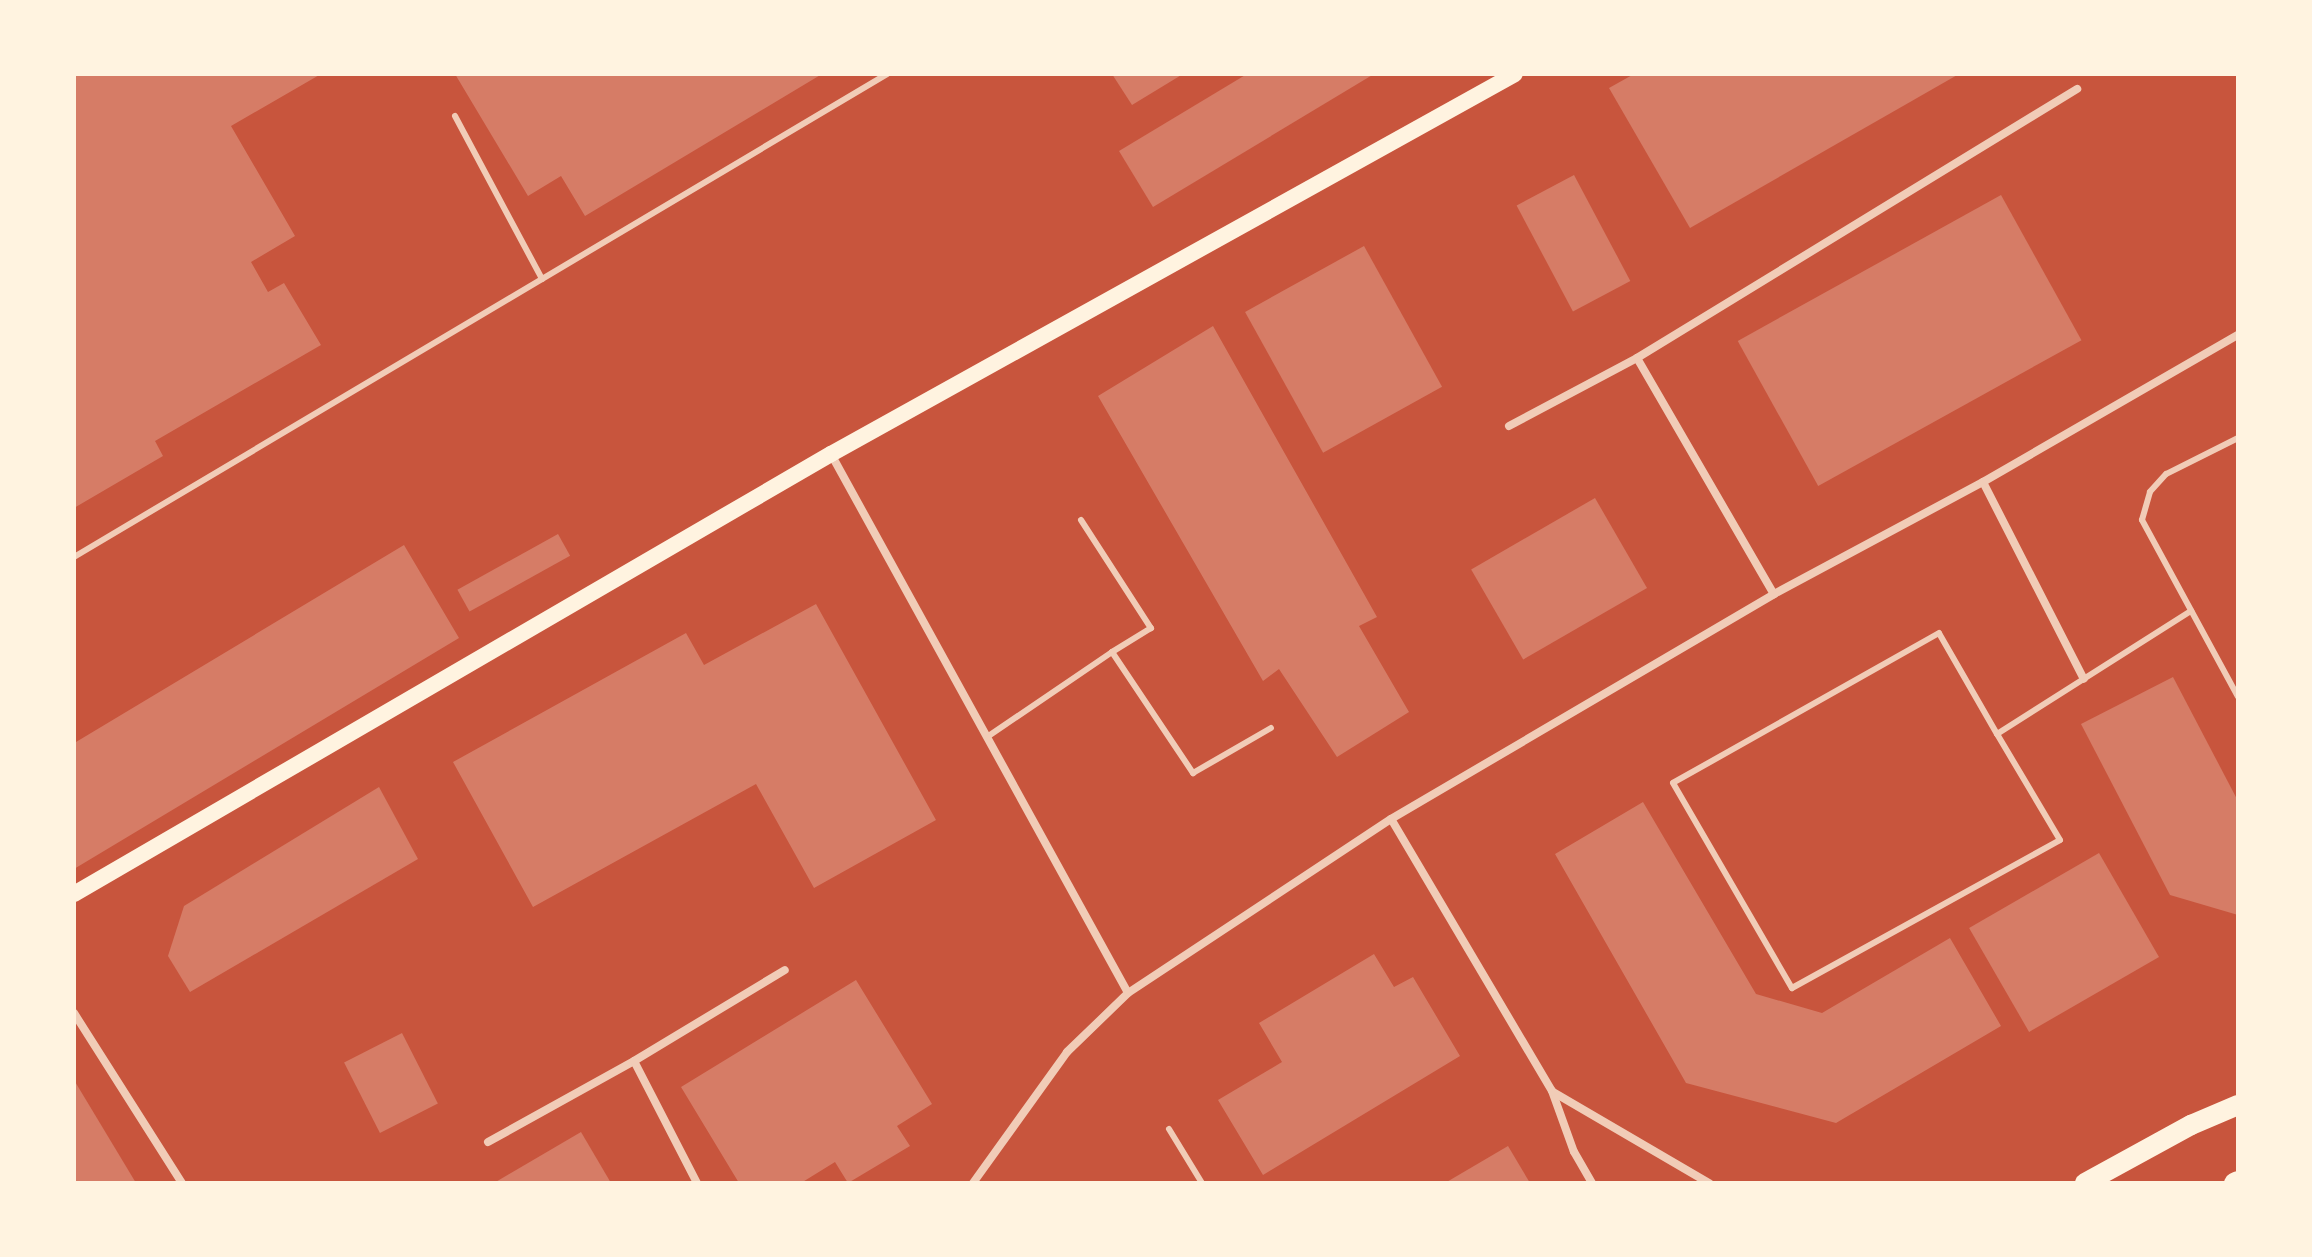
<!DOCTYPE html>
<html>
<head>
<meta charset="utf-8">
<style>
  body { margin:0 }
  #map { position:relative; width:2312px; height:1257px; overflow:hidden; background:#c8553d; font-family:Overpass,sans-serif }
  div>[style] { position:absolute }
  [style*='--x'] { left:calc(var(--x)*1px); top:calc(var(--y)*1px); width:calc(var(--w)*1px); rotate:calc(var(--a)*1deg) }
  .building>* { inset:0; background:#d67c66; transform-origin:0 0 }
  .service>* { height:6px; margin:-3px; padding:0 3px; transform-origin:3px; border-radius:3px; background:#f1ccb7 }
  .minor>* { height:8px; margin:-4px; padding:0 4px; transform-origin:4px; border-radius:4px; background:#f1ccb7 }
  .secondary>* { height:16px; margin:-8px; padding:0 8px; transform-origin:8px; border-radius:8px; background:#fff3e0 }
  .primary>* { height:20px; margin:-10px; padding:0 10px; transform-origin:10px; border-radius:10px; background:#fff3e0 }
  span { translate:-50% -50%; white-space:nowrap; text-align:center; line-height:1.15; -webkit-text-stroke:6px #fff3e0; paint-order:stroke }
  .frame { position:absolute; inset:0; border:76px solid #fff3e0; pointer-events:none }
</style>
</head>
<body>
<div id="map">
  <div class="building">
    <i style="clip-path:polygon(74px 74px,321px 74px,231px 126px,295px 236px,251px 262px,268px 292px,284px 283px,321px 345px,155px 441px,163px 456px,74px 508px)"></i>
    <i style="clip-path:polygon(455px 74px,822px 74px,585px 216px,561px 176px,528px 196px)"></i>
    <i style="clip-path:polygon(1112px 74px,1183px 74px,1132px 105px)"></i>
    <i style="clip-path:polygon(1247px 74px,1374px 74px,1153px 207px,1119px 151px)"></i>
    <i style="clip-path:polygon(1634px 74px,1959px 74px,1690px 228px,1609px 88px)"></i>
    <i style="left:1574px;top:175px;width:120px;height:65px;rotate:62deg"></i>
    <i style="left:2001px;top:195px;width:166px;height:301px;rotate:61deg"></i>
    <i style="left:1364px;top:246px;width:161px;height:136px;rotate:61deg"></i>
    <i style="clip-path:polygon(1213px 326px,1377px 617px,1359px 626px,1409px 712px,1337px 757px,1279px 669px,1263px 681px,1098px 396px)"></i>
    <i style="left:1595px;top:498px;width:104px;height:143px;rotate:60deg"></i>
    <i style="left:558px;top:534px;width:25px;height:115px;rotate:61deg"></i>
    <i style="clip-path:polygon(404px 545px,459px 638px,74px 869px,74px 739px,76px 742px)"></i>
    <i style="clip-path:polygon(816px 604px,936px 820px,814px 888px,756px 784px,533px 907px,453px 762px,686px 633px,704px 665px)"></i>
    <i style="clip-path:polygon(2173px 677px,2238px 801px,2238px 915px,2170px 895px,2081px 724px)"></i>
    <i style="clip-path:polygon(379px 787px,418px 859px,190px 992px,168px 956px,184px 906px)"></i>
    <i style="clip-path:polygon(1643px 802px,1756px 994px,1822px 1013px,1950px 938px,2001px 1026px,1836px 1123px,1686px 1083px,1555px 854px)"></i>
    <i style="left:2099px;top:853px;width:120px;height:150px;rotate:60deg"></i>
    <i style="clip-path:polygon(1374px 954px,1394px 987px,1413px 977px,1460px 1056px,1263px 1175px,1218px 1100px,1282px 1062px,1259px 1023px)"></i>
    <i style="clip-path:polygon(856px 980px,932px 1104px,897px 1126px,910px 1146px,848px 1183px,835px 1162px,801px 1183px,739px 1183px,681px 1087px)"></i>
    <i style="left:402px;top:1033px;width:79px;height:65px;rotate:63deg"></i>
    <i style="clip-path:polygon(74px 1080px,136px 1183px,74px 1183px)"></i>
    <i style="clip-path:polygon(581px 1132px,611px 1183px,494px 1183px)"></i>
    <i style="clip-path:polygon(1508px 1146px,1530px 1183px,1445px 1183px)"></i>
  </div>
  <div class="service">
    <i style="--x:455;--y:116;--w:185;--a:61.9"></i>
    <i style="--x:2238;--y:438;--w:80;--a:153.4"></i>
    <i style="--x:2166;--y:474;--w:24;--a:132"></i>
    <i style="--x:2150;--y:492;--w:29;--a:106"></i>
    <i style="--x:2142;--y:520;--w:201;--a:61.5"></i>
    <i style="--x:1081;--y:520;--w:129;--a:57.1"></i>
    <i style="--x:1151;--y:628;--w:46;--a:148.4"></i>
    <i style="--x:74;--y:557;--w:946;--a:-30.71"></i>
    <i style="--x:1997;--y:734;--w:116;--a:-119.9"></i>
    <i style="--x:1939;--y:633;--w:305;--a:150.6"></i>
    <i style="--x:1673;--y:783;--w:237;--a:59.9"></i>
    <i style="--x:1792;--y:988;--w:306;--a:-28.9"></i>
    <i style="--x:2060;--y:840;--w:123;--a:-120.7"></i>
    <i style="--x:1997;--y:734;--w:230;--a:-32.4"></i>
    <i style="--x:987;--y:737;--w:151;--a:-34.2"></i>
    <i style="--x:1112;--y:652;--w:146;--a:56.2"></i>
    <i style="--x:1193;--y:773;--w:90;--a:-30"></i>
    <i style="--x:1169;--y:1129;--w:63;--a:58.6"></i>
  </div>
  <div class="minor">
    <i style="--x:1637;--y:358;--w:516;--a:-31.44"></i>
    <i style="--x:1509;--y:426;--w:145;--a:-28"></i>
    <i style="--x:1637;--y:358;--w:273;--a:59.9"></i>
    <i style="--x:831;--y:454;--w:615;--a:61.14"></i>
    <i style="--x:1983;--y:482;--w:221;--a:62.9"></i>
    <i style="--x:74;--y:1013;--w:201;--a:57.6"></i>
    <i style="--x:1553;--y:1092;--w:181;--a:30.3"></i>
    <i style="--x:488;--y:1142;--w:167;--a:-29"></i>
    <i style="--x:697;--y:1183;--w:137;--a:-117.3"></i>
    <i style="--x:634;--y:1061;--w:176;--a:-31.1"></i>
    <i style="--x:973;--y:1183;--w:161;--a:-54.3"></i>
    <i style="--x:1067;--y:1052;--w:85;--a:-44"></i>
    <i style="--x:1128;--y:993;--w:315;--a:-33.5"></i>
    <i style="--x:1592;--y:1183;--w:36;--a:-120"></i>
    <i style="--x:1574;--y:1152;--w:65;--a:-109.8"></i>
    <i style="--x:1552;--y:1091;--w:316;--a:-120.6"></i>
    <i style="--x:1391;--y:819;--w:444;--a:-30.4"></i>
    <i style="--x:1774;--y:594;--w:237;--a:-28.2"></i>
    <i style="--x:1983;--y:482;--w:294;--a:-30"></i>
  </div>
  <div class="secondary">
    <i style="--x:74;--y:894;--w:876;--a:-30.17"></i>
    <i style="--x:831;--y:454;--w:782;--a:-29.05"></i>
  </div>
  <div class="primary">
    <i style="--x:2085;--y:1183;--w:121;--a:-28.7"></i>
    <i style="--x:2191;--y:1125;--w:51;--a:-23.1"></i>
    <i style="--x:2234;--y:1183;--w:4;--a:-27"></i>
  </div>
  <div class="frame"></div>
</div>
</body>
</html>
